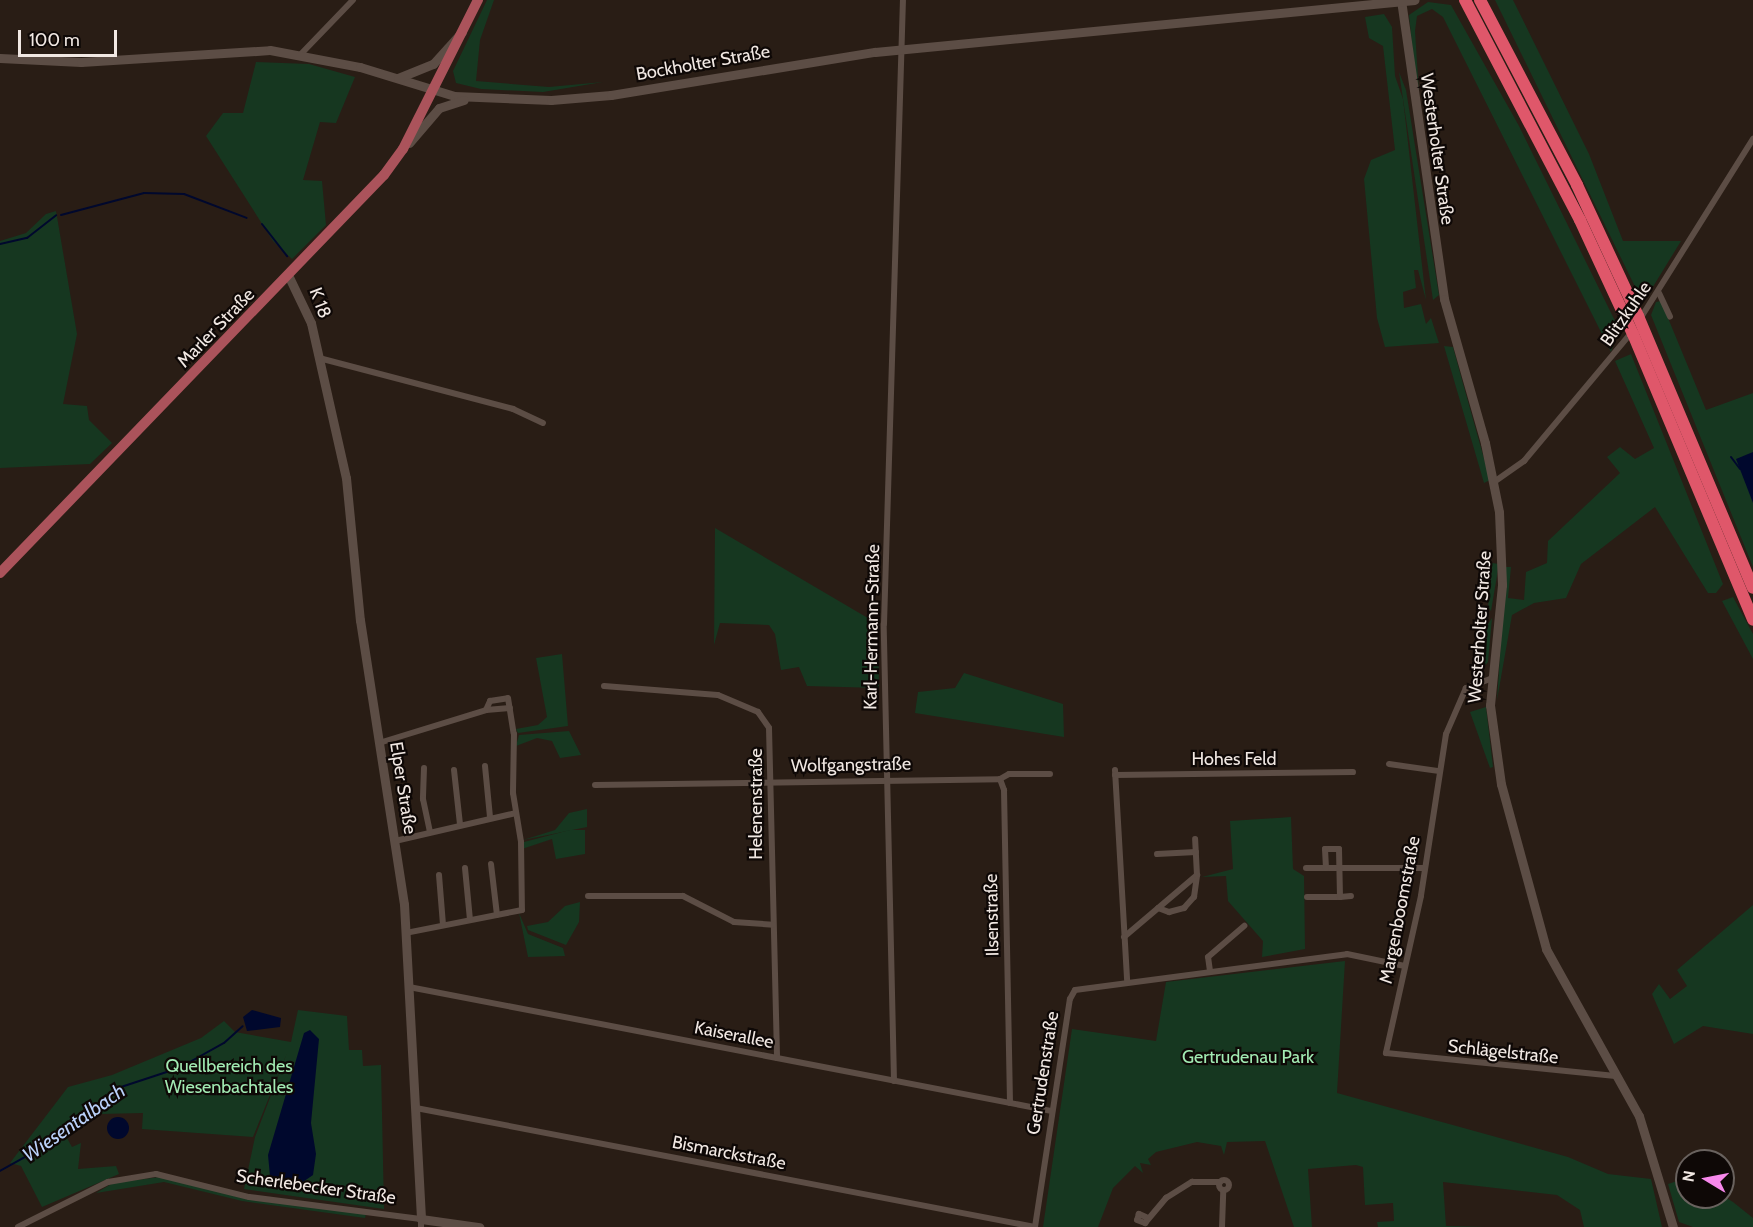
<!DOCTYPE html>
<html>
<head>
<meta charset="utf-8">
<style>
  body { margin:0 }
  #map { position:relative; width:1753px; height:1227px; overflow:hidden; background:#291d15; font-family:Cabin,sans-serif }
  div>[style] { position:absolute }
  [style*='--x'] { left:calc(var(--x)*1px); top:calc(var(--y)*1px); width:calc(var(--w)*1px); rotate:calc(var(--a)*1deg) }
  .green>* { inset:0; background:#163720 }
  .water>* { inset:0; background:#00082d }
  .round { border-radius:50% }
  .stream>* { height:2px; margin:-1px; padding:0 1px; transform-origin:1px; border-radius:1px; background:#00082d }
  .street>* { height:6px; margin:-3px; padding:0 3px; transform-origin:3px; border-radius:3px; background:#5c4d45 }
  .street>.ring { margin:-3px; padding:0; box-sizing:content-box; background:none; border:6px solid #5c4d45; border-radius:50% }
  .secondary>* { height:9px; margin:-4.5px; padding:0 4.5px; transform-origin:4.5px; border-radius:4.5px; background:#5c4d45 }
  .primary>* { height:10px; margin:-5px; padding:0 5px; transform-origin:5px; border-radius:5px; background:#ab535b }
  .highway>* { height:12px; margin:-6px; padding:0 6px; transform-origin:6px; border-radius:6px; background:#df576a }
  span { translate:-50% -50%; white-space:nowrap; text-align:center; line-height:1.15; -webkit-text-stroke:4.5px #0e0806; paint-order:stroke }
  .street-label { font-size:18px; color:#f1e8e3 }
  .park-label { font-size:18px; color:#a2ebb3 }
  .water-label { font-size:20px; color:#bad1fa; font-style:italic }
  .north { position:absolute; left:1675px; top:1149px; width:60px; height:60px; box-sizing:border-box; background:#0e0806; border:2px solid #69625e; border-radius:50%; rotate:280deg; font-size:16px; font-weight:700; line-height:24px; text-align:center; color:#f1e8e3 }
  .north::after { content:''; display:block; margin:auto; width:21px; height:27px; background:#f788eb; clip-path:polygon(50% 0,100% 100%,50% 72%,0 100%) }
  .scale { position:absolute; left:18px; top:30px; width:99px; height:27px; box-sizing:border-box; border:3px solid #f1e8e3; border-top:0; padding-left:8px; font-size:18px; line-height:21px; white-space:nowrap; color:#f1e8e3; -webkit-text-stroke:4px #0e0806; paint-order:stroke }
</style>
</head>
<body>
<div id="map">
  <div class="green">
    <i style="clip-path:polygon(487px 0,494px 0,480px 40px,476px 81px,549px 87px,603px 82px,543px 92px,481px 89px,456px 83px,453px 71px)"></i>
    <i style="clip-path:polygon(1495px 0,1513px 0,1589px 154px,1623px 241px,1681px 241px,1643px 303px)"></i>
    <i style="clip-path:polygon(1428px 2px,1451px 5px,1519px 126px,1619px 329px,1611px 352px,1443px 17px,1432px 9px,1417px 16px,1415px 31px,1422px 140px,1409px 15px)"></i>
    <i style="clip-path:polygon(1384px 14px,1392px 27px,1395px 76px,1403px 99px,1426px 300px,1418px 270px,1414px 270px,1416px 288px,1403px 292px,1404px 308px,1421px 304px,1426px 324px,1431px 318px,1439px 343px,1385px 347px,1377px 318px,1364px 179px,1371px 160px,1395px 150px,1383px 46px,1369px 38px,1365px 17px)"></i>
    <i style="clip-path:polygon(256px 62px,309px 64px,355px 77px,336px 123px,320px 122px,303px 180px,322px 181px,326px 225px,292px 259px,273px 241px,206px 136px,223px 113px,243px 113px)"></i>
    <i style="clip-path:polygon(1399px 72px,1406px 90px,1439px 295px,1433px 300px)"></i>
    <i style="clip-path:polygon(56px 211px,77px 334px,63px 404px,87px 406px,89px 420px,112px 443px,90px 464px,0 468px,0 241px,26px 233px,46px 214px)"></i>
    <i style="clip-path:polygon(1661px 301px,1706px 410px,1753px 393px,1753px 567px,1651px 315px,1656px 302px)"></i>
    <i style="clip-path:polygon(1444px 346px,1453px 347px,1462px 380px,1490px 480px,1484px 483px)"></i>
    <i style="clip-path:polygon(1631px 354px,1723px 584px,1716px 593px,1708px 593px,1655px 507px,1581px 564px,1566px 598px,1534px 603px,1512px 615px,1497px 700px,1506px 567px,1511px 567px,1508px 598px,1524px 600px,1526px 572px,1547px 563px,1548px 541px,1620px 473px,1607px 457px,1620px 447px,1635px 459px,1654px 448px,1615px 361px)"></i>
    <i style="clip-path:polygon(715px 528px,878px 624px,879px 688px,807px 686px,799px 667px,781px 670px,775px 634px,769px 625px,720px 623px,714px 645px)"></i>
    <i style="clip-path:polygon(1492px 563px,1499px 564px,1491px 611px,1488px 607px)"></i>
    <i style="clip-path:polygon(1733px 597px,1753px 634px,1753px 659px,1722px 601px)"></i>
    <i style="clip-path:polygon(1492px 618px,1488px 662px,1476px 676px,1488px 624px)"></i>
    <i style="clip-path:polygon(562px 654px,568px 726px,518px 733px,516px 729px,538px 725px,547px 717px,536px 658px)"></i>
    <i style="clip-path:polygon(964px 673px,1063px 704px,1064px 737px,915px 713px,918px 692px,955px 688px)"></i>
    <i style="clip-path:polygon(1486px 707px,1493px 767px,1490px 768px,1470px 712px)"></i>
    <i style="clip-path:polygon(569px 731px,581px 755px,560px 758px,552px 741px,537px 738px,516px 746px,519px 735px)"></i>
    <i style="clip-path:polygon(587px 809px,587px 827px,523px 840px,555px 830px,569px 813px)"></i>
    <i style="clip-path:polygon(1291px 817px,1293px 869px,1304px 876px,1305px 949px,1262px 957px,1263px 941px,1228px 901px,1226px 876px,1202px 877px,1233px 869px,1230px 821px)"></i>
    <i style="clip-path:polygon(570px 830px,585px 830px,585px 854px,556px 859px,552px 839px,522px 849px,524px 842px)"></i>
    <i style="clip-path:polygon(580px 902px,579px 922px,566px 945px,528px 930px,527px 926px,548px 922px,565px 906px)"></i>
    <i style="clip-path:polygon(1753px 905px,1753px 1034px,1703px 1026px,1674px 1044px,1652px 994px,1659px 984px,1670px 999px,1687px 986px,1677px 970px)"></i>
    <i style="clip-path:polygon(519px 913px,528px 934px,563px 948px,565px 956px,528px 957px)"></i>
    <i style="clip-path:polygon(1345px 961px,1337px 1093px,1568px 1157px,1608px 1174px,1651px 1179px,1662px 1227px,1584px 1227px,1580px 1210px,1557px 1195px,1443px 1182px,1446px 1226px,1486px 1227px,1378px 1227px,1377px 1222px,1394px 1221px,1393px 1203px,1365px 1205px,1363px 1167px,1356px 1165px,1308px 1169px,1312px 1227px,1294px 1227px,1265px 1141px,1227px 1142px,1224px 1155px,1221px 1146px,1197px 1142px,1156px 1152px,1148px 1159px,1151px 1165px,1140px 1163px,1143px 1173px,1135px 1166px,1113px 1188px,1098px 1227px,1043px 1227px,1072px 1029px,1156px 1041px,1166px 982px)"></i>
    <i style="clip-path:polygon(298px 1010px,347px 1016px,349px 1050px,362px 1050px,363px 1066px,381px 1065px,384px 1209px,244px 1189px,255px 1137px,287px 1053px,253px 1137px,142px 1129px,143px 1113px,100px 1114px,67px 1138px,72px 1147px,81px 1143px,78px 1169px,116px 1166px,119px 1174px,42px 1207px,21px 1166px,10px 1163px,68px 1087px,112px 1075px,201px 1038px,224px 1021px,235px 1032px,291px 1042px)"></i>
    <i style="clip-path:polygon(160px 1177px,238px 1197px,366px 1214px,365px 1218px,242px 1201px,164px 1182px,96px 1193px,113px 1183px)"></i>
    <i style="clip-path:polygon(1677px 1181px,1687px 1184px,1687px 1197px,1723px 1196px,1733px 1202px,1753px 1218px,1753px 1227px,1693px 1227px,1679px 1222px,1668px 1184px)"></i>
  </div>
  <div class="water">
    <i style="clip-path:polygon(1753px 452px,1753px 503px,1736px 459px)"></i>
    <i style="clip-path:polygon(252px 1010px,281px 1018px,280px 1027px,247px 1031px,243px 1017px)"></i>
    <i style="clip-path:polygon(310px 1030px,319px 1039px,311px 1123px,316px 1154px,313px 1175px,294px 1188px,270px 1176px,268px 1155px,304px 1033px)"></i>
    <i class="round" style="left:107px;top:1117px;width:22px;height:22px"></i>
  </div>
  <div class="stream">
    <i style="--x:61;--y:215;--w:86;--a:-14.8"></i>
    <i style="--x:144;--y:193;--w:40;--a:1.4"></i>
    <i style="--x:184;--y:194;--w:67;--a:20.9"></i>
    <i style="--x:262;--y:224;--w:41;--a:52"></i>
    <i style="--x:0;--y:244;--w:28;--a:-13"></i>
    <i style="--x:27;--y:238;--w:37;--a:-38"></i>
    <i style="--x:1731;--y:457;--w:15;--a:53"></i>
    <i style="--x:0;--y:1171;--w:70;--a:-29.1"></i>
    <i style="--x:61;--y:1137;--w:75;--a:-40.7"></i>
    <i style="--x:118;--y:1088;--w:64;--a:-18.2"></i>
    <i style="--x:179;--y:1068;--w:51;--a:-29.1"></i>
    <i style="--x:224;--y:1043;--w:25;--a:-42"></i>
  </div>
  <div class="street">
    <i style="--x:301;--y:54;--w:75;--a:-46.1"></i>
    <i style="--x:1659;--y:293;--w:26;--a:65"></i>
    <i style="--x:1640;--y:319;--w:213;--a:-57.9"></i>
    <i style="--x:319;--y:358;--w:201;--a:14.7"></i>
    <i style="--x:513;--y:409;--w:33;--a:25"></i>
    <i style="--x:1494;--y:482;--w:37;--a:-35"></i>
    <i style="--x:1524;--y:461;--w:167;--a:-50.1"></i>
    <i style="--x:1490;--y:679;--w:26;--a:159"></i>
    <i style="--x:1466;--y:688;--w:50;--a:113.5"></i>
    <i style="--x:1446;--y:734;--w:164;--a:98.8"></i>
    <i style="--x:1421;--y:896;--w:161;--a:102.6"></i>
    <i style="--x:1386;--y:1053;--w:233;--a:5.7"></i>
    <i style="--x:604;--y:686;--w:114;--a:4.5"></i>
    <i style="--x:718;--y:695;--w:43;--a:23"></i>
    <i style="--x:758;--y:712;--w:19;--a:55"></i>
    <i style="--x:769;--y:728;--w:330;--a:88.6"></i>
    <i style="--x:486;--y:710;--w:24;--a:-5"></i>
    <i style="--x:379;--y:743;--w:112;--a:-17.1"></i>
    <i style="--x:486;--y:710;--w:10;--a:-66"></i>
    <i style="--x:490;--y:701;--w:18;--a:-9"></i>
    <i style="--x:508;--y:698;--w:36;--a:81"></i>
    <i style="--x:514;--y:734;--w:59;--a:91"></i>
    <i style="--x:513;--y:793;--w:50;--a:80.7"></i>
    <i style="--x:521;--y:842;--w:68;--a:89.2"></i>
    <i style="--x:522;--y:910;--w:118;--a:168.8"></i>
    <i style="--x:1389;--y:764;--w:49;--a:8.1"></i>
    <i style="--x:485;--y:766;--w:51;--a:84.4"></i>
    <i style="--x:424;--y:768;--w:31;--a:92"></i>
    <i style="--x:423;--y:799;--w:34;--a:78"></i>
    <i style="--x:454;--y:770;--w:54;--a:83.7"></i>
    <i style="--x:1115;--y:770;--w:211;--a:86.7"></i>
    <i style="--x:1115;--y:775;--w:238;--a:-0.7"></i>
    <i style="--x:1000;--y:779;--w:12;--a:70"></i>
    <i style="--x:1004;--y:790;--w:313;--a:88.9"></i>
    <i style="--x:1000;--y:779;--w:10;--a:-29"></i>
    <i style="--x:1009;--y:774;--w:41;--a:0"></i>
    <i style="--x:595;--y:785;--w:405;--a:-0.8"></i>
    <i style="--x:395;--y:841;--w:124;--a:-13"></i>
    <i style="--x:1157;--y:854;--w:39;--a:-3"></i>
    <i style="--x:491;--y:864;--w:51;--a:83.3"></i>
    <i style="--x:465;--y:868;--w:52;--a:84.5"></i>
    <i style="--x:1306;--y:868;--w:119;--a:0"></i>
    <i style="--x:439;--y:875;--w:50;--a:85.4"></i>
    <i style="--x:588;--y:896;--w:95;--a:0"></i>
    <i style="--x:683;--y:896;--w:57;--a:27"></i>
    <i style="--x:734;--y:922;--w:39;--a:4"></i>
    <i style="--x:1307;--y:897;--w:33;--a:0"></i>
    <i style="--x:1340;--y:897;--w:48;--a:-91.2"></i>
    <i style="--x:1339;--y:849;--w:14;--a:180"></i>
    <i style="--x:1325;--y:849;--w:19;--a:87"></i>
    <i style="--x:1340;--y:897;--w:11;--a:-5"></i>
    <i style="--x:1158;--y:908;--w:12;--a:20"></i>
    <i style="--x:1169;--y:912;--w:16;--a:-15"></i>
    <i style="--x:1184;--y:908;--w:15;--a:-48"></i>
    <i style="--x:1194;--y:897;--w:22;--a:-82"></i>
    <i style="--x:1124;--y:937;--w:96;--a:-40.3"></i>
    <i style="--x:1197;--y:875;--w:36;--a:-93"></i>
    <i style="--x:1210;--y:971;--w:14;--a:-98"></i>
    <i style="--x:1208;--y:957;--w:48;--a:-40.7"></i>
    <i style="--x:409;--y:987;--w:655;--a:10.92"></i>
    <i style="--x:894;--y:1081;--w:457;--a:-91.3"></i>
    <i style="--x:884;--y:624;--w:624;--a:-88.26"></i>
    <i style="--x:416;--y:1108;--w:630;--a:10.88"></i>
    <i class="ring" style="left:1219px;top:1180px;width:4px;height:4px"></i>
    <i style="--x:1146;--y:1217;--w:8;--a:-157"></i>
    <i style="--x:1139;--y:1214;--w:6;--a:108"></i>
    <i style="--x:1137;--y:1220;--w:9;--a:21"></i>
    <i style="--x:1145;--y:1223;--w:33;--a:-50"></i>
    <i style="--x:1166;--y:1198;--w:31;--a:-32"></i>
    <i style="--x:1192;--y:1182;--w:28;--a:0"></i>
    <i style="--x:18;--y:1227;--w:101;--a:-26.6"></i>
    <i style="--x:108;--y:1182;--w:49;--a:-9.5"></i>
    <i style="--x:156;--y:1174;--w:96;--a:13.9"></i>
    <i style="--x:249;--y:1197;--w:173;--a:7.3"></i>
    <i style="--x:421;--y:1219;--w:8;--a:90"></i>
    <i style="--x:1035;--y:1227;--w:231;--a:-81.3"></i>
    <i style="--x:1070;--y:999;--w:10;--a:-61"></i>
    <i style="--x:1075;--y:990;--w:274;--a:-7.5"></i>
    <i style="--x:1347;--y:954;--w:59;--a:11.7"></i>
    <i style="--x:1222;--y:1227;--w:37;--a:-88"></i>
  </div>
  <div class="secondary">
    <i style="--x:1401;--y:0;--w:302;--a:81.8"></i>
    <i style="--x:1444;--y:299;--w:150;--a:74.1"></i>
    <i style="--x:1485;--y:443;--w:70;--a:78.5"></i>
    <i style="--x:1499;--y:512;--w:73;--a:87.6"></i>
    <i style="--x:1502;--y:585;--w:121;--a:95.7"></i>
    <i style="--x:1490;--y:705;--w:80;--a:82.1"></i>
    <i style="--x:1501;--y:784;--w:171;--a:74.7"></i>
    <i style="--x:1546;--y:949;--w:191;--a:60.9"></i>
    <i style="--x:1639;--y:1116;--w:116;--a:73"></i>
    <i style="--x:0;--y:58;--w:81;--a:2.8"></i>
    <i style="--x:81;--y:62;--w:189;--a:-3.6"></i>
    <i style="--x:270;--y:50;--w:92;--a:10.7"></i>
    <i style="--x:360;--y:67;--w:98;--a:17.1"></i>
    <i style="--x:454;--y:96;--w:97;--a:2.4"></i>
    <i style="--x:551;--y:100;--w:60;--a:-4.8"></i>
    <i style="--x:611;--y:95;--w:267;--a:-9.3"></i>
    <i style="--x:875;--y:52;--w:542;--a:-5.51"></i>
    <i style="--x:398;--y:78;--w:38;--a:-22"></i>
    <i style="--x:433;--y:64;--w:43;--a:-47.8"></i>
    <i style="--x:409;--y:143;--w:46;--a:-49.4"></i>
    <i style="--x:439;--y:108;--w:26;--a:-18"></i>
    <i style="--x:289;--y:277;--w:51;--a:64.4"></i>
    <i style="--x:311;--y:323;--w:159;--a:77.3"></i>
    <i style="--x:346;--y:478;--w:143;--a:84.4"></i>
    <i style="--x:360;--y:620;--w:287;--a:81.2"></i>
    <i style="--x:404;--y:904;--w:315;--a:86.9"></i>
    <i style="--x:421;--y:1219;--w:59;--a:7.9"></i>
  </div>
  <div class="primary">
    <i style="--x:0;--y:573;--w:553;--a:-46.03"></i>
    <i style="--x:384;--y:175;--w:32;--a:-54"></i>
    <i style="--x:403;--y:149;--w:167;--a:-63.3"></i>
  </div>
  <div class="highway">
    <i style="--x:1465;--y:0;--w:248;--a:62.4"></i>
    <i style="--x:1580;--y:220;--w:126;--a:65.1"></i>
    <i style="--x:1633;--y:334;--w:310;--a:67.2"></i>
    <i style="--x:1480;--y:0;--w:209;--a:62.3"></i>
    <i style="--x:1577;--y:185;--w:145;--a:65"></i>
    <i style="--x:1638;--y:316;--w:295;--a:67.1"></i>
  </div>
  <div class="street-label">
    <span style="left:703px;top:63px;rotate:-10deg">Bockholter Straße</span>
    <span style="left:1437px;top:149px;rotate:82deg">Westerholter Straße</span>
    <span style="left:320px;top:303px;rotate:69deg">K 18</span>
    <span style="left:1626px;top:314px;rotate:-55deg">Blitzkuhle</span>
    <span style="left:216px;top:328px;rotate:-46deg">Marler Straße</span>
    <span style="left:872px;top:627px;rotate:-89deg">Karl-Hermann-Straße</span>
    <span style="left:1480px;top:627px;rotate:-86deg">Westerholter Straße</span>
    <span style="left:1234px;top:759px">Hohes Feld</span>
    <span style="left:851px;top:765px;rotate:-1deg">Wolfgangstraße</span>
    <span style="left:403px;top:788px;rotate:81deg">Elper Straße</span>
    <span style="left:756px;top:804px;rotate:-90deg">Helenenstraße</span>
    <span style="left:1400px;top:910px;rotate:-79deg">Margenboomstraße</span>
    <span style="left:992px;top:915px;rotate:-91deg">Ilsenstraße</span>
    <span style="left:734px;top:1035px;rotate:11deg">Kaiserallee</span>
    <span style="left:1503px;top:1052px;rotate:6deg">Schlägelstraße</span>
    <span style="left:1043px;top:1073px;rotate:-81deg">Gertrudenstraße</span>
    <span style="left:729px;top:1153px;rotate:11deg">Bismarckstraße</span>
    <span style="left:316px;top:1187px;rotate:8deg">Scherlebecker Straße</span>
  </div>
  <div class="park-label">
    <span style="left:1248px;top:1057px">Gertrudenau Park</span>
    <span style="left:229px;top:1077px">Quellbereich des<br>Wiesenbachtales</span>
  </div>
  <div class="water-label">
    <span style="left:74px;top:1123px;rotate:-35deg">Wiesentalbach</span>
  </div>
  <div class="north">N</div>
  <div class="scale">100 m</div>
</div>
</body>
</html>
